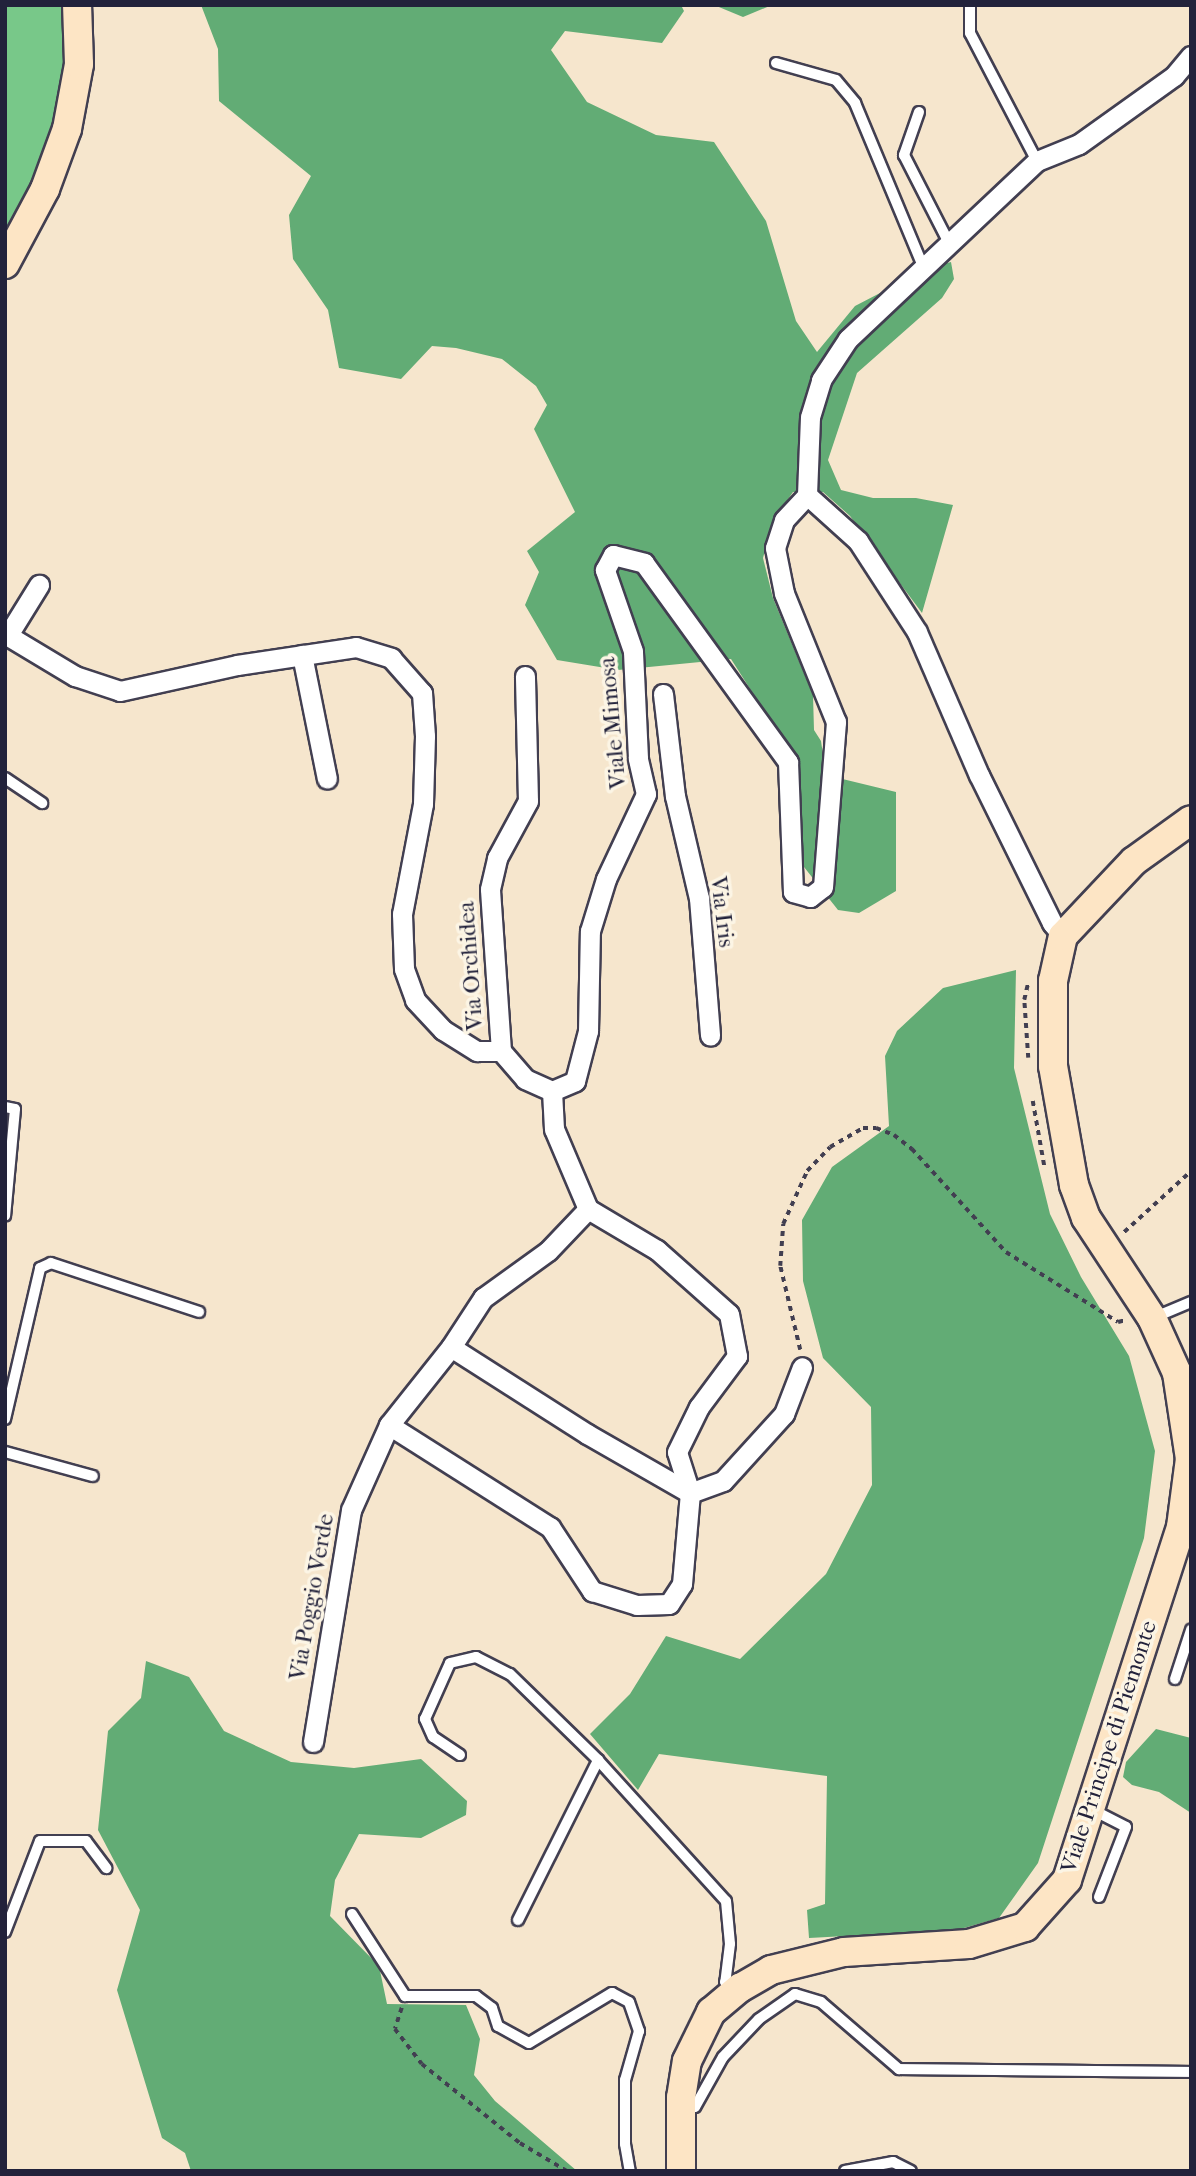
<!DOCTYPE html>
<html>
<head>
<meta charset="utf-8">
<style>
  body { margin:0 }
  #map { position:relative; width:1196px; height:2176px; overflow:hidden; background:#f6e6cd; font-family:"IM FELL French Canon",serif }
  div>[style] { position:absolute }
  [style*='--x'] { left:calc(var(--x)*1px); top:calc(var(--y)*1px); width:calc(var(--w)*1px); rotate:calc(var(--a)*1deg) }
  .green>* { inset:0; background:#78c889 }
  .forest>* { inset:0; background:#62ac75 }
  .path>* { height:3.5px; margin-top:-1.75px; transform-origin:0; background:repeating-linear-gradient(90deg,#423f51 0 5px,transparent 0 10px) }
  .roads { filter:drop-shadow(2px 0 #423f51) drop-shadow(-2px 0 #423f51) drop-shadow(0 2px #423f51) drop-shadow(0 -2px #423f51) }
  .lane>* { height:10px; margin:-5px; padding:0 5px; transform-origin:5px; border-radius:5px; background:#fff }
  .street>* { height:19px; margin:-9.5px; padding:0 9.5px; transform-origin:9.5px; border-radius:9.5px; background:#fff }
  .secondary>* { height:28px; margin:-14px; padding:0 14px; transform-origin:14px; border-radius:14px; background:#fde5c5 }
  span { translate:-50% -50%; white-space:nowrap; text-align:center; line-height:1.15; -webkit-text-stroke:7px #fcf5e5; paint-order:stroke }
  .street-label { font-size:23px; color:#22223b }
  .frame { position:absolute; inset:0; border:7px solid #22223b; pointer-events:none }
</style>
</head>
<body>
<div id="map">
  <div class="green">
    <i style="clip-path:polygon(5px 5px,68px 5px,74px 44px,60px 127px,5px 247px)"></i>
  </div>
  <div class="forest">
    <i style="clip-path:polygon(201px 5px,681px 5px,684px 11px,662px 43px,565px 31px,551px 50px,587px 102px,656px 135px,714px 142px,766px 221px,796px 321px,817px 352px,855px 306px,882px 292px,907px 289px,932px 267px,951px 262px,954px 279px,942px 298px,857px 373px,828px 460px,841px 490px,873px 498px,916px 498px,953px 505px,922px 613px,850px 516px,823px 492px,793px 492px,773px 521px,763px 558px,773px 598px,813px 695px,814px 730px,821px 741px,826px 775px,896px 792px,896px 891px,859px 913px,838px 910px,804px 867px,798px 764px,731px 659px,618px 670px,557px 660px,525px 605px,539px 572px,527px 551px,575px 512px,534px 429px,547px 405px,536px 386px,502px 359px,456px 348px,432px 346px,401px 379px,339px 368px,328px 310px,293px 259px,289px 215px,311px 176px,219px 101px,218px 49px)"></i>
    <i style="clip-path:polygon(714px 5px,772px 5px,743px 17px)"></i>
    <i style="clip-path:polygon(1016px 970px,1014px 1068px,1050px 1214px,1081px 1277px,1129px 1356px,1155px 1451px,1144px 1538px,1038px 1863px,999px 1918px,957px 1930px,809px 1938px,807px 1910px,825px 1904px,827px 1776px,659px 1754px,638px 1790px,590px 1734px,630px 1694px,666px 1636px,740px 1659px,826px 1574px,872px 1485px,871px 1407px,823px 1358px,803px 1281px,802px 1220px,832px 1167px,889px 1126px,885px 1056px,897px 1031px,943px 988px)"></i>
    <i style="clip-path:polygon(146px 1661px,189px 1677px,224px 1731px,291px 1762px,354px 1768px,421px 1759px,467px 1801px,466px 1815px,421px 1838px,359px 1834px,335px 1880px,330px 1916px,379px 1966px,387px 2004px,466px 2005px,480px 2039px,474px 2075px,495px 2101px,577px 2171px,191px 2171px,185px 2153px,162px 2138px,117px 1990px,140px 1910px,98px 1830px,108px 1731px,141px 1698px)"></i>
    <i style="clip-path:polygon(1156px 1729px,1191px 1738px,1191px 1813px,1159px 1792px,1132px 1785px,1123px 1777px,1126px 1762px)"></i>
  </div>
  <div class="path">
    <i style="--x:1028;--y:1058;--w:58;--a:-93.9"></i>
    <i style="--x:1024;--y:1000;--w:17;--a:-77"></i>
    <i style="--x:1033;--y:1101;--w:69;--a:80"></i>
    <i style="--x:1124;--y:1232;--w:91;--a:-42.3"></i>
    <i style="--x:800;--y:1350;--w:86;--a:-103.4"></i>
    <i style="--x:780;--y:1266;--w:42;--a:-85.9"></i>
    <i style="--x:783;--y:1224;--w:58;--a:-65.6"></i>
    <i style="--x:807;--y:1171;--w:33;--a:-46"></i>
    <i style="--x:830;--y:1147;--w:38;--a:-30"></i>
    <i style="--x:863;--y:1128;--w:13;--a:0"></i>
    <i style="--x:876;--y:1128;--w:19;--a:21"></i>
    <i style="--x:894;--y:1135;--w:23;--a:38"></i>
    <i style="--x:912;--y:1149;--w:139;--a:47.6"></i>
    <i style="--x:1006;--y:1252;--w:132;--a:32"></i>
    <i style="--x:1118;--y:1322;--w:8;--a:-14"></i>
    <i style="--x:402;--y:2008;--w:22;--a:108"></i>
    <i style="--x:395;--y:2029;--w:44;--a:52.4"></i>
    <i style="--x:422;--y:2064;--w:126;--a:38.9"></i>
    <i style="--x:520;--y:2143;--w:55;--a:30.8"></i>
  </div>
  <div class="roads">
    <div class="lane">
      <i style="--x:970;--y:5;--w:28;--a:90"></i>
      <i style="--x:970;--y:33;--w:144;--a:62.4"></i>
      <i style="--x:776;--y:63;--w:62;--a:15.8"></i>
      <i style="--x:836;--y:80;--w:30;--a:50"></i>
      <i style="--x:855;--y:103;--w:177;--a:67.4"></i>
      <i style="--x:919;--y:112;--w:46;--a:109.2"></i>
      <i style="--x:904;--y:155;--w:97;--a:62.9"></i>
      <i style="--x:5;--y:778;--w:45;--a:34"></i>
      <i style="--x:5;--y:1107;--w:10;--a:11"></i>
      <i style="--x:15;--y:1109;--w:107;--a:95.3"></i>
      <i style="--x:1153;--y:1318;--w:41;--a:-22.8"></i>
      <i style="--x:5;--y:1419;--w:155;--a:-76.9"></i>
      <i style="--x:40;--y:1268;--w:12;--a:-24"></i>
      <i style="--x:51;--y:1263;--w:156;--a:18.3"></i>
      <i style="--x:5;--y:1452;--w:91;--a:15.3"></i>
      <i style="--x:1175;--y:1679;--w:52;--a:-71.9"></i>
      <i style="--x:460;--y:1755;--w:32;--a:-146"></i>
      <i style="--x:433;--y:1737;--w:20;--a:-114"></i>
      <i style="--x:425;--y:1719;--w:61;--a:-65.9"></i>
      <i style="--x:450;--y:1663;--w:27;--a:-13"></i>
      <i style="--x:476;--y:1657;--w:38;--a:27"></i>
      <i style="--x:510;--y:1674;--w:123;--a:44.3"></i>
      <i style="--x:598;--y:1760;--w:190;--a:47.8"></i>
      <i style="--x:726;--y:1901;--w:43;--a:84.7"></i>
      <i style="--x:730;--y:1944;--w:38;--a:97"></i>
      <i style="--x:725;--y:1982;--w:12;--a:24"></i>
      <i style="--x:1091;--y:1809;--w:39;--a:27"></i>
      <i style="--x:1126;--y:1827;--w:75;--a:111.1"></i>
      <i style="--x:352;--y:1914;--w:98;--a:57.1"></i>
      <i style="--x:405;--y:1996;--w:71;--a:0"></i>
      <i style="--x:476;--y:1996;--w:20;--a:37"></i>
      <i style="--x:492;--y:2008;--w:19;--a:72"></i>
      <i style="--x:498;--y:2026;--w:35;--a:29"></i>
      <i style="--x:529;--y:2043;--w:97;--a:-31.1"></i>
      <i style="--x:612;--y:1993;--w:19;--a:28"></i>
      <i style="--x:629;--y:2002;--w:31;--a:71"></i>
      <i style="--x:639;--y:2031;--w:51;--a:105.9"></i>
      <i style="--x:625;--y:2080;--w:64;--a:90"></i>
      <i style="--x:625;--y:2144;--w:27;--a:80"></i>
      <i style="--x:518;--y:1920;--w:179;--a:-63.4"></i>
      <i style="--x:5;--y:1932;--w:97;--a:-69"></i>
      <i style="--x:40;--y:1841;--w:46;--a:0"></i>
      <i style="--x:86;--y:1841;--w:34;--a:53"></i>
      <i style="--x:685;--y:2100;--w:12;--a:35"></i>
      <i style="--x:695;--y:2107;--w:57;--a:-60.8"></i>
      <i style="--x:723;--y:2057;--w:52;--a:-46.5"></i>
      <i style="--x:759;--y:2019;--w:44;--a:-34.8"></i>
      <i style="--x:795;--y:1994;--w:27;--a:17"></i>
      <i style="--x:821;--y:2002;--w:103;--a:40.7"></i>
      <i style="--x:899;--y:2069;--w:292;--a:0.6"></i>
      <i style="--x:845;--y:2171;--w:49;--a:-10.6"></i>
      <i style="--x:893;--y:2162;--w:20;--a:27"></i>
    </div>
    <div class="street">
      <i style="--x:807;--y:495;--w:78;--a:-87.8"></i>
      <i style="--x:810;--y:417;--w:39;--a:-73"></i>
      <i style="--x:821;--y:380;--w:49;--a:-56.6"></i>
      <i style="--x:848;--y:339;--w:260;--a:-43.3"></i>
      <i style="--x:1037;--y:161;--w:45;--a:-22"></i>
      <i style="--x:1079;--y:144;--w:117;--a:-35.6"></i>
      <i style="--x:1174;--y:76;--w:26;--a:-50"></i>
      <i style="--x:5;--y:634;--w:82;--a:31"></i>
      <i style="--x:75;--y:676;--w:47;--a:18.4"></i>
      <i style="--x:120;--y:691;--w:120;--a:-12.5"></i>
      <i style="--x:237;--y:665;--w:120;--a:-8.6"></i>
      <i style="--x:356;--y:647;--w:37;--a:17"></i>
      <i style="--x:391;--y:658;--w:47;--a:48.5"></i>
      <i style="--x:422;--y:693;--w:43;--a:86"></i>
      <i style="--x:425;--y:736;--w:68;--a:91.7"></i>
      <i style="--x:423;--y:804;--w:112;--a:100.8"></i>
      <i style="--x:402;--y:914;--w:55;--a:87.9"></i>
      <i style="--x:404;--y:969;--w:33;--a:70"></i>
      <i style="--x:415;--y:1000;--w:41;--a:47"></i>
      <i style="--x:443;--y:1030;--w:40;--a:32"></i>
      <i style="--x:477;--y:1051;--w:24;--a:0"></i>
      <i style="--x:501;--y:1051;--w:37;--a:49"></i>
      <i style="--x:525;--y:1079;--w:30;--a:24"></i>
      <i style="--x:552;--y:1091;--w:25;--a:-23"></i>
      <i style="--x:575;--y:1081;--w:52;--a:-75.4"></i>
      <i style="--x:588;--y:1031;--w:100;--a:-88.9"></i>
      <i style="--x:590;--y:931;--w:54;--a:-72.9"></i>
      <i style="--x:606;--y:879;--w:94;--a:-64.8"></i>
      <i style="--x:646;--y:794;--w:37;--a:-103"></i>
      <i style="--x:638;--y:758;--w:107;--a:-92.7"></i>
      <i style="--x:633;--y:651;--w:86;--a:-109.1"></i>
      <i style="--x:605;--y:570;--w:17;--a:-62"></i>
      <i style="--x:613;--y:555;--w:32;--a:14"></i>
      <i style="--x:644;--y:563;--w:246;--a:54.1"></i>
      <i style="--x:788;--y:762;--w:130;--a:87.8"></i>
      <i style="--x:793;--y:892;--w:18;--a:16"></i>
      <i style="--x:810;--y:897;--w:16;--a:-38"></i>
      <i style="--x:823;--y:887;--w:166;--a:-85.5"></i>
      <i style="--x:836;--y:722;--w:139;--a:-112"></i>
      <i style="--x:784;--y:593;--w:46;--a:-101.3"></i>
      <i style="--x:775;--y:548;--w:29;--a:-72"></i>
      <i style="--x:784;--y:520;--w:34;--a:-47"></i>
      <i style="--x:807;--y:495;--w:69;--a:42"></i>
      <i style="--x:858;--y:541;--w:108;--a:57"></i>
      <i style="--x:917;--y:632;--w:156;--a:66.6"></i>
      <i style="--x:979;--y:775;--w:165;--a:63.7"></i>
      <i style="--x:1052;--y:923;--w:17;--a:50"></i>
      <i style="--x:8;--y:635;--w:59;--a:-58.2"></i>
      <i style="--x:302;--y:655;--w:126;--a:78.6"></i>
      <i style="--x:663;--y:694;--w:103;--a:83.3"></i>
      <i style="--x:675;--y:796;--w:105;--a:76.8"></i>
      <i style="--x:699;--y:898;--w:138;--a:85.4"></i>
      <i style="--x:501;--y:1051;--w:162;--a:-93.9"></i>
      <i style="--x:490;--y:889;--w:32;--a:-77"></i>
      <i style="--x:497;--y:858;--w:65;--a:-61.5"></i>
      <i style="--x:528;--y:801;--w:125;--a:-91.4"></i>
      <i style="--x:588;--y:1209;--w:80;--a:30.7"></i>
      <i style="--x:657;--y:1250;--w:96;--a:41.6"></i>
      <i style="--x:729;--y:1314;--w:43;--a:79.2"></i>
      <i style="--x:737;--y:1356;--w:64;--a:126.7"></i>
      <i style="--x:699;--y:1407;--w:50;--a:116.1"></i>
      <i style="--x:677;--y:1452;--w:43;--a:72.4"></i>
      <i style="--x:690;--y:1493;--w:35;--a:-20"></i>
      <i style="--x:723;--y:1481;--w:91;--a:-47.7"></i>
      <i style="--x:784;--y:1414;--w:50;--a:-69"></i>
      <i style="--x:389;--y:1425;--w:191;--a:32.4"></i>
      <i style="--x:550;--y:1527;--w:77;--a:56.7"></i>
      <i style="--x:592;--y:1591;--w:47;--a:17.3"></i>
      <i style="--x:637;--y:1605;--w:32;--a:-2"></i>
      <i style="--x:669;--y:1604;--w:24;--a:-57"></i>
      <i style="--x:682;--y:1584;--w:91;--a:-85"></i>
      <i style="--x:690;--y:1493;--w:119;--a:-150.2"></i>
      <i style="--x:587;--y:1434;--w:161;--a:-147.4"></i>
      <i style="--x:313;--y:1742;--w:235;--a:-80.7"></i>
      <i style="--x:351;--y:1510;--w:93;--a:-65.9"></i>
      <i style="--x:389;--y:1425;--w:100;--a:-51.5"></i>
      <i style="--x:451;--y:1347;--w:59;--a:-56.9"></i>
      <i style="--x:483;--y:1298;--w:80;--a:-35.9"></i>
      <i style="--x:548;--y:1251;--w:58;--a:-46.4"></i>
      <i style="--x:588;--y:1209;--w:87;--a:-113"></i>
      <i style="--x:554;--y:1129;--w:38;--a:-93"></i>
    </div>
    <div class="secondary">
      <i style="--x:5;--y:264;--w:85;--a:-61.9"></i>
      <i style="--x:45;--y:189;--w:64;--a:-69.9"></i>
      <i style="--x:67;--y:129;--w:66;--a:-79.5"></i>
      <i style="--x:79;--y:64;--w:59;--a:-91.9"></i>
      <i style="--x:681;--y:2171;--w:73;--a:-90"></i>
      <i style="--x:681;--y:2098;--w:37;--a:-81"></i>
      <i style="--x:687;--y:2061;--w:55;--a:-63.9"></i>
      <i style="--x:711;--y:2012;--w:38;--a:-40"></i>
      <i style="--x:740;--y:1988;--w:36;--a:-30"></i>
      <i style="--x:771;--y:1970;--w:75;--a:-13.9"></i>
      <i style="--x:844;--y:1952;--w:125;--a:-3.7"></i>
      <i style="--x:969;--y:1944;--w:59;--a:-16.9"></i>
      <i style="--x:1025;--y:1927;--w:63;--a:-48.2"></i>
      <i style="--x:1067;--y:1880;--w:371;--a:-72.1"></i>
      <i style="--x:1181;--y:1527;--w:69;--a:-82.5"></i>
      <i style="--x:1190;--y:1459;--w:87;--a:-98.6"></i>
      <i style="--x:1177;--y:1373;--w:60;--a:-114.4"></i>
      <i style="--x:1152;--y:1318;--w:120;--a:-123.4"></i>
      <i style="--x:1086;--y:1218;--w:35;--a:-110"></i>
      <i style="--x:1074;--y:1185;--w:121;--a:-100"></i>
      <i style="--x:1053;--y:1066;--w:85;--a:-90"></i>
      <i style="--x:1053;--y:981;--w:46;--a:-77.5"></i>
      <i style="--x:1063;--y:936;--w:103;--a:-46.6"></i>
      <i style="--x:1134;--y:861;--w:70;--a:-35.7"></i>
    </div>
  </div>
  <div class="street-label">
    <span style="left:613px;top:723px;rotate:-95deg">Viale Mimosa</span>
    <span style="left:722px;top:912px;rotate:83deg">Via Iris</span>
    <span style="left:471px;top:966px;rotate:-94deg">Via Orchidea</span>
    <span style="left:312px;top:1597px;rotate:-80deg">Via Poggio Verde</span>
    <span style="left:1109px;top:1747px;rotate:-72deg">Viale Principe di Piemonte</span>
  </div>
  <div class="frame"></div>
</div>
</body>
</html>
